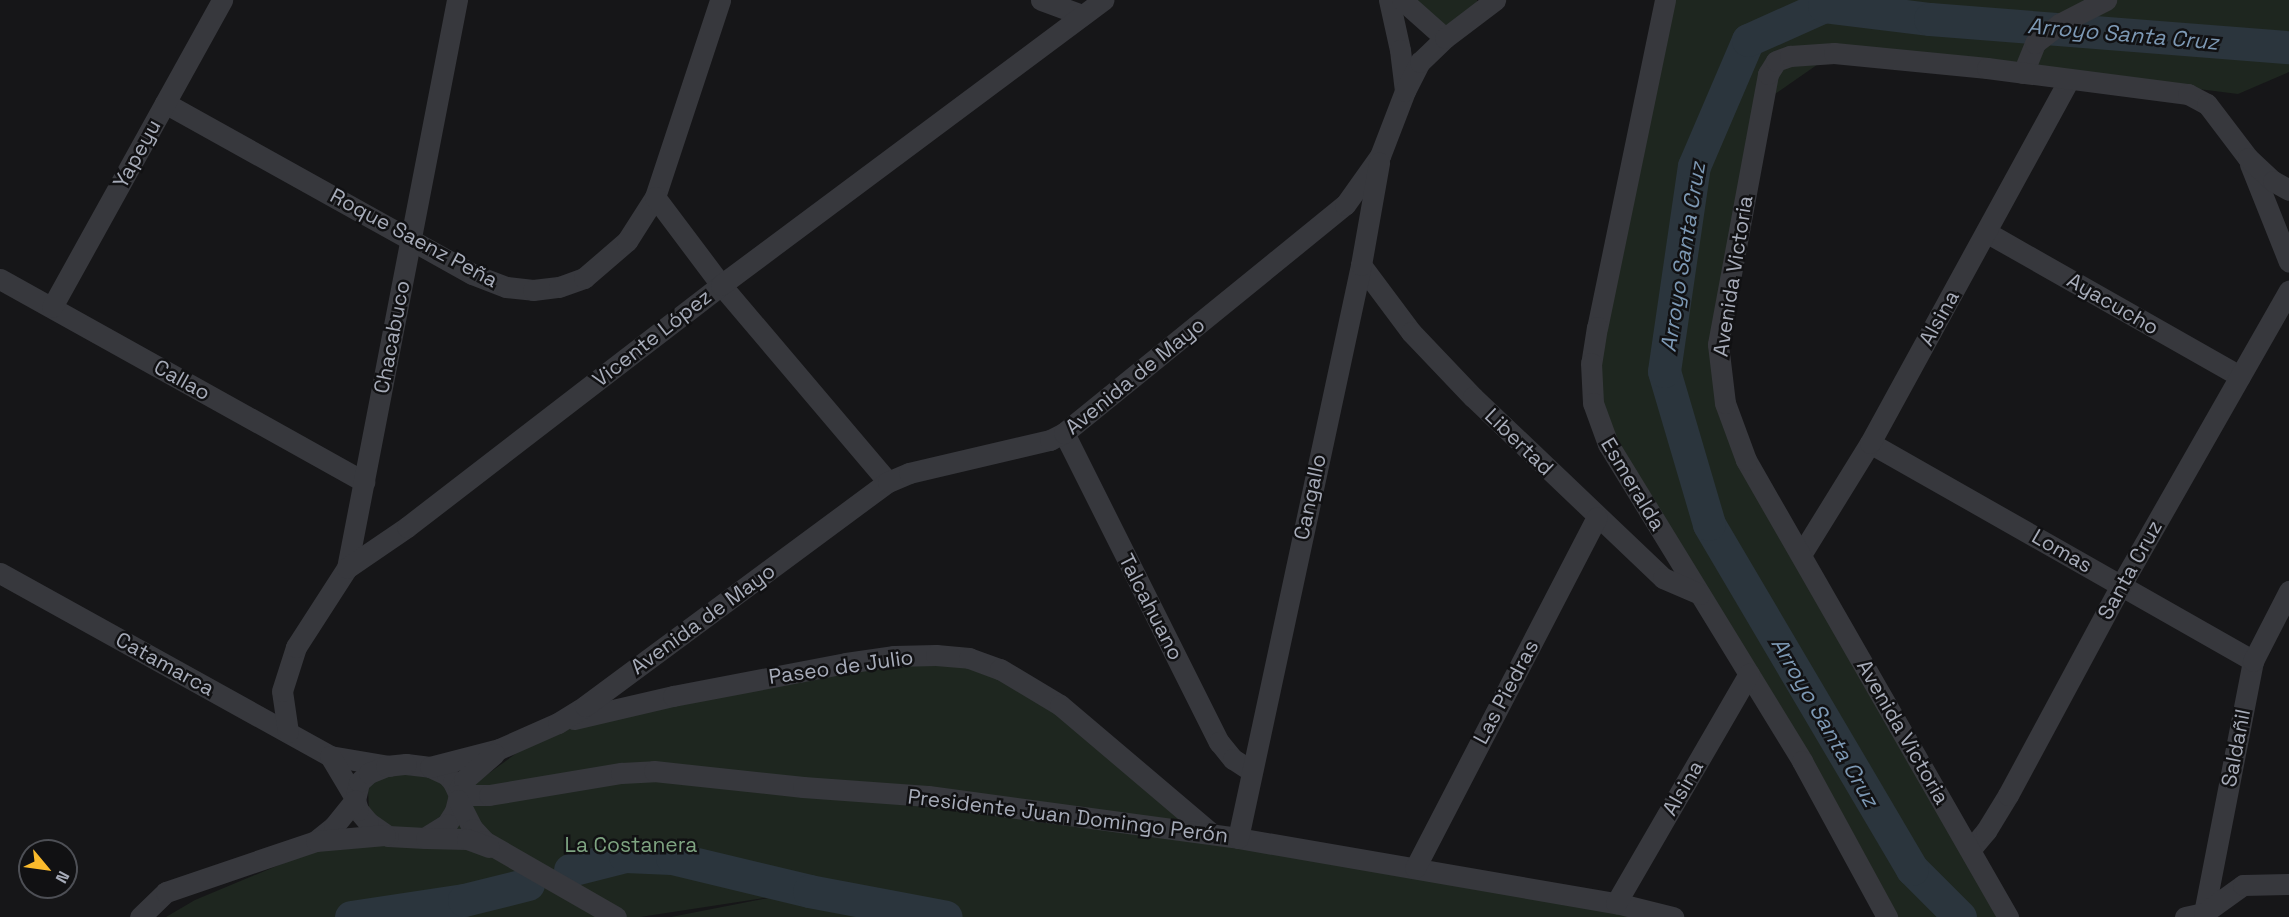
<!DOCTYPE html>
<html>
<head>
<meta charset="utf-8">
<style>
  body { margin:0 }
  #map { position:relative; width:2289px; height:917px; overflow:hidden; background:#161618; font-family:"Space Grotesk",sans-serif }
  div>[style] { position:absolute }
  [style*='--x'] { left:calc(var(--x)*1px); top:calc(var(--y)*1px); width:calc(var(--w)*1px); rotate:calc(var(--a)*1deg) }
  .green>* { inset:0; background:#1e261f }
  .river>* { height:33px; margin:-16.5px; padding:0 16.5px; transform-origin:16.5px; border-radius:16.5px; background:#2b353d }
  .minor>* { height:21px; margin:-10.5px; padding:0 10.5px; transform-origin:10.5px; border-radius:10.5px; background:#37383d }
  span { translate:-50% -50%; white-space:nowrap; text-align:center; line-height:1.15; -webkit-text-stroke:5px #111113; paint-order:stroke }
  .street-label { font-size:21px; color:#a7acb9 }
  .park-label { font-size:21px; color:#7ea481 }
  .water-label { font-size:22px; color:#7d99b5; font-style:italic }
  .north { position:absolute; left:18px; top:839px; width:60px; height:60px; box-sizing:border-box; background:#111113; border:2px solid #4d4f55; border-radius:50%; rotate:119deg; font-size:16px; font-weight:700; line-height:24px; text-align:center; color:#a7acb9 }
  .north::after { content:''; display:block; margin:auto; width:21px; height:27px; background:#faba2c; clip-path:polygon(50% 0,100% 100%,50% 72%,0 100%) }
</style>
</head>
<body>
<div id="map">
  <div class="green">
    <i style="clip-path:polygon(1403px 0,1477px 0,1478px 13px,1445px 38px)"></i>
    <i style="clip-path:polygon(1665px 0,2289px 0,2289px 72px,2238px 94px,2072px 73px,1834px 53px,1762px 103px,1718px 344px,1725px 403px,2008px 917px,1886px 917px,1593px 403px)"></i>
    <i style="clip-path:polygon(922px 656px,1000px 669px,1212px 834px,1673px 917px,671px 917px,783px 895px,640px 917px,166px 917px,195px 900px,322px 847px,425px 838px,459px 795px,558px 723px)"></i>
    <i style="clip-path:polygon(400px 774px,429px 777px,444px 784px,452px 795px,447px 812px,419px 831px,387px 827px,369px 810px,368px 790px,373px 781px,383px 776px)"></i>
  </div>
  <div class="river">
    <i style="--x:570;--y:870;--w:57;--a:-14.3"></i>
    <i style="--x:625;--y:856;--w:47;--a:2.4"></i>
    <i style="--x:672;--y:858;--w:141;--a:13.5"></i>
    <i style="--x:809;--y:891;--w:139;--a:10.7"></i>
    <i style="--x:351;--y:917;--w:114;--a:-8.6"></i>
    <i style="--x:464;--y:900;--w:66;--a:-14"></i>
    <i style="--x:1960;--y:917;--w:68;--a:-135"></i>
    <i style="--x:1912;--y:869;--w:400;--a:-120.5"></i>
    <i style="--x:1709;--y:524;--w:159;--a:-106.4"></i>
    <i style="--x:1664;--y:371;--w:207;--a:-81.7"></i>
    <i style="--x:1694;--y:166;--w:137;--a:-66.8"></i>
    <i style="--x:1748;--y:40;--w:83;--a:-24.1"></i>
    <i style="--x:1824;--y:6;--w:107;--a:7"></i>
    <i style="--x:1930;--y:19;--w:360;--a:4.5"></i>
  </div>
  <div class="minor">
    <i style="--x:1041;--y:0;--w:44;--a:20.1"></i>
    <i style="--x:1389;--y:0;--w:51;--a:77.6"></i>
    <i style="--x:1400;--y:50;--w:41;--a:83"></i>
    <i style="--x:1402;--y:0;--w:57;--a:41.5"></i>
    <i style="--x:1665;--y:0;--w:334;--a:101.7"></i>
    <i style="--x:1597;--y:327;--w:36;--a:99"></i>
    <i style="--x:1591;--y:363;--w:40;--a:87.1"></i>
    <i style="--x:1593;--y:403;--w:44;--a:69.9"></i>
    <i style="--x:1608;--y:444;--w:372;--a:58.5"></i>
    <i style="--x:1802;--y:761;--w:178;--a:61.4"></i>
    <i style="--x:2023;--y:73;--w:32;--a:-68"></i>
    <i style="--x:2035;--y:43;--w:31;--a:-38"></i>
    <i style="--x:2059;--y:24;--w:53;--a:-27.1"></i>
    <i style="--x:165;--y:103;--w:351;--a:29.1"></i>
    <i style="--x:472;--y:274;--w:36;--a:21"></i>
    <i style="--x:506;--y:287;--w:27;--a:6"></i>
    <i style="--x:533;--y:290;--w:26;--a:-7"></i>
    <i style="--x:559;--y:287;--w:27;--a:-20"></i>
    <i style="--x:584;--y:278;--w:57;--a:-40.7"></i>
    <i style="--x:627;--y:241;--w:52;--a:-57.5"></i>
    <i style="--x:655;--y:197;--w:207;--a:-71.7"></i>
    <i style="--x:2250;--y:164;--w:105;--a:68.3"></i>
    <i style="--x:655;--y:197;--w:110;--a:53.1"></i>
    <i style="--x:721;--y:285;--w:258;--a:49.7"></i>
    <i style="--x:1986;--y:232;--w:292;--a:29.6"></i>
    <i style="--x:1361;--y:265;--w:84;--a:53.3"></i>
    <i style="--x:1411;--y:332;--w:90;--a:46.4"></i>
    <i style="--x:1473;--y:397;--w:262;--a:43.6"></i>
    <i style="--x:1663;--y:578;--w:40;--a:23.4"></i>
    <i style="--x:0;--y:279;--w:417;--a:29.1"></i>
    <i style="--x:52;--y:307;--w:351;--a:-61"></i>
    <i style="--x:1064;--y:433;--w:346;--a:63.4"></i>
    <i style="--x:1219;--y:742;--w:22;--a:51"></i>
    <i style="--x:1233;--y:759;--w:20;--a:33"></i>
    <i style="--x:1870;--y:443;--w:441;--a:29.6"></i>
    <i style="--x:1802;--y:553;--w:129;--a:-58.3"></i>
    <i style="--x:1870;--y:443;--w:415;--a:-61.3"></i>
    <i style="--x:347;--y:568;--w:579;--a:-79.04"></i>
    <i style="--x:0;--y:573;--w:377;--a:29"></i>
    <i style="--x:330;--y:756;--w:60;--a:9.6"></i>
    <i style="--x:574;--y:719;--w:102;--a:-13.1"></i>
    <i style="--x:673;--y:696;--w:176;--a:-10.8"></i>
    <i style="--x:846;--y:663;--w:49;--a:-8.3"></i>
    <i style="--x:894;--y:656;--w:42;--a:-1.4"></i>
    <i style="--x:936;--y:655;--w:33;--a:5"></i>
    <i style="--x:969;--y:658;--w:33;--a:20"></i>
    <i style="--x:1000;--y:669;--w:70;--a:31"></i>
    <i style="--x:1060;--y:705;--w:199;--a:40.3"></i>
    <i style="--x:288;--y:732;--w:41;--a:-98.3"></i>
    <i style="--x:282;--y:691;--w:46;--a:-72.3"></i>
    <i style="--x:296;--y:647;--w:94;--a:-57.2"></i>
    <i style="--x:347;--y:568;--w:73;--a:-34.3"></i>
    <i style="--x:407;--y:527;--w:396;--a:-37.6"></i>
    <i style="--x:721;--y:285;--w:477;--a:-36.7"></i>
    <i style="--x:330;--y:756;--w:49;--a:59.2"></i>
    <i style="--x:406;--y:764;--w:24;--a:7"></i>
    <i style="--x:430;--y:767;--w:19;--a:25"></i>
    <i style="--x:447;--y:775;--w:9;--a:49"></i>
    <i style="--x:453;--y:782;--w:14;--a:65"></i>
    <i style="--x:459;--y:795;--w:16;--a:104"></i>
    <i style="--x:455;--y:811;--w:15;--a:122"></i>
    <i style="--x:447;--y:824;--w:26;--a:148"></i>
    <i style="--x:425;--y:838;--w:37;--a:-177"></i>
    <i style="--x:388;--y:836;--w:24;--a:-145"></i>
    <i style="--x:368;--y:822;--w:16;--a:-130"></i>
    <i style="--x:358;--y:810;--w:10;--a:-107"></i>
    <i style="--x:355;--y:800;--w:18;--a:-77"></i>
    <i style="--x:359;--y:782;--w:13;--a:-42"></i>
    <i style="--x:369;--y:773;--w:18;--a:-22"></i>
    <i style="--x:386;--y:766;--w:20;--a:-6"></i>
    <i style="--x:430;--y:767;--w:71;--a:-14.6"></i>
    <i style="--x:499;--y:749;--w:64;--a:-23.8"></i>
    <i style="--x:558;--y:723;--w:32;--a:-32"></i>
    <i style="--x:585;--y:706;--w:377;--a:-36.5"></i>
    <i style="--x:888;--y:482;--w:23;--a:-23"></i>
    <i style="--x:909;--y:473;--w:145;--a:-13.2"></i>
    <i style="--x:1050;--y:440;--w:16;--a:-27"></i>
    <i style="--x:1064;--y:433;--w:362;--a:-39.1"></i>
    <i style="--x:1345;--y:205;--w:60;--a:-54.5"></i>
    <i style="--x:1380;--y:156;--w:70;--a:-69"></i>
    <i style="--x:1405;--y:91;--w:33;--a:-63"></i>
    <i style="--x:1420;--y:62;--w:35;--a:-44"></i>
    <i style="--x:1445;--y:38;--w:63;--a:-37.2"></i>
    <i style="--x:458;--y:791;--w:13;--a:-61"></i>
    <i style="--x:464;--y:780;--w:40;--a:-41"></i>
    <i style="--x:459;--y:795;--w:30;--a:0"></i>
    <i style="--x:489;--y:795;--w:134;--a:-9.5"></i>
    <i style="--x:621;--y:773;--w:33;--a:-3"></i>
    <i style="--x:654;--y:771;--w:150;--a:6.1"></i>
    <i style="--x:803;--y:787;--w:125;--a:4.1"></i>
    <i style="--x:928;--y:796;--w:313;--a:7.7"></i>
    <i style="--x:1238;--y:838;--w:384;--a:9.8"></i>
    <i style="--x:1616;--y:903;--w:59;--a:13.8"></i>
    <i style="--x:458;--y:800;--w:33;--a:63"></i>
    <i style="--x:473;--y:829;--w:16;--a:47"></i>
    <i style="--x:484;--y:841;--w:152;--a:29.9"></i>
    <i style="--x:426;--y:838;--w:41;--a:1.4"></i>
    <i style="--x:467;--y:839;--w:23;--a:20"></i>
    <i style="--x:1238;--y:838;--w:586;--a:-77.88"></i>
    <i style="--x:1361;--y:265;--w:104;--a:-80"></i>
    <i style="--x:317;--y:840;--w:22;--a:-39"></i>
    <i style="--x:334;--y:826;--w:33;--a:-51"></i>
    <i style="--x:1970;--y:850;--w:25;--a:-50"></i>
    <i style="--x:1986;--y:831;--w:42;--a:-58.6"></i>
    <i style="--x:2008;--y:795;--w:238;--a:-61.7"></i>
    <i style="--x:2121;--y:585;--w:339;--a:-60.3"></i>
    <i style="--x:1415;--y:868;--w:395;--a:-62.6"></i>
    <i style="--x:1616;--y:903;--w:265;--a:-59.9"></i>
    <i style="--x:2204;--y:913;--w:257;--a:-79"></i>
    <i style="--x:2253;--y:661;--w:79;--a:-62.8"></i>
    <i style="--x:140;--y:917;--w:36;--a:-44"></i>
    <i style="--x:166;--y:892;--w:158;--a:-18.8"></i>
    <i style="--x:316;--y:841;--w:69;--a:-5"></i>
    <i style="--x:2008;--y:917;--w:527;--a:-119.83"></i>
    <i style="--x:1746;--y:460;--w:61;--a:-110.2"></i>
    <i style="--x:1725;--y:403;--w:59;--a:-96.8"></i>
    <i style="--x:1718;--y:344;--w:275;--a:-79.5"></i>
    <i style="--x:1768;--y:74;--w:15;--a:-58"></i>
    <i style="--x:1776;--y:61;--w:15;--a:-20"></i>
    <i style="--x:1790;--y:56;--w:44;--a:-3.9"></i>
    <i style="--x:1834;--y:53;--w:154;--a:5.6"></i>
    <i style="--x:1987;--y:68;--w:203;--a:7.4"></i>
    <i style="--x:2188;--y:94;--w:21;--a:28"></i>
    <i style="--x:2207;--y:104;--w:68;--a:52.8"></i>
    <i style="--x:2248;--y:158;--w:34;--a:43"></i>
    <i style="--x:2273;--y:181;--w:18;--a:29"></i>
    <i style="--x:2185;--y:917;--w:19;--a:-12"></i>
    <i style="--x:2204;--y:913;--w:48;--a:-35.7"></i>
    <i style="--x:2243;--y:885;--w:46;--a:-1.2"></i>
  </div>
  <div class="street-label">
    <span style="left:137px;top:154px;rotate:-61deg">Yapeyu</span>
    <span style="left:414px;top:238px;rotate:28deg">Roque Saenz Peña</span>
    <span style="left:1733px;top:276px;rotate:-81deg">Avenida Victoria</span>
    <span style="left:2113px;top:304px;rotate:30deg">Ayacucho</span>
    <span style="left:1939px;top:318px;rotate:-61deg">Alsina</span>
    <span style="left:392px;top:337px;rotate:-79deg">Chacabuco</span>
    <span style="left:652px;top:338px;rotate:-38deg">Vicente López</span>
    <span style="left:1135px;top:376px;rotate:-39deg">Avenida de Mayo</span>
    <span style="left:182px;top:380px;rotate:29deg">Callao</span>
    <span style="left:1519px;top:442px;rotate:44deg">Libertad</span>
    <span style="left:1633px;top:484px;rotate:59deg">Esmeralda</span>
    <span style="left:1310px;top:497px;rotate:-78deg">Cangallo</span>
    <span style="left:2062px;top:551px;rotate:30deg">Lomas</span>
    <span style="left:2130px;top:570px;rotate:-61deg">Santa Cruz</span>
    <span style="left:1151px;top:607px;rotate:63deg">Talcahuano</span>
    <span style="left:703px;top:619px;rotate:-36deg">Avenida de Mayo</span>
    <span style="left:165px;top:664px;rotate:29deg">Catamarca</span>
    <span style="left:841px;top:667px;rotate:-8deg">Paseo de Julio</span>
    <span style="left:1506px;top:692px;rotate:-62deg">Las Piedras</span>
    <span style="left:1903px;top:732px;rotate:60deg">Avenida Victoria</span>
    <span style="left:2236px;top:748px;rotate:-79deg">Saldañil</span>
    <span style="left:1683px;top:788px;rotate:-60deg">Alsina</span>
    <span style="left:1068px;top:816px;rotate:7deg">Presidente Juan Domingo Perón</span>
  </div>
  <div class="park-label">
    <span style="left:631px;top:845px">La Costanera</span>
  </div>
  <div class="water-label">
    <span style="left:2123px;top:34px;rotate:5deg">Arroyo Santa Cruz</span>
    <span style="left:1683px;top:257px;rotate:-81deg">Arroyo Santa Cruz</span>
    <span style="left:1825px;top:722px;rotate:60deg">Arroyo Santa Cruz</span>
  </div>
  <div class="north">N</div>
</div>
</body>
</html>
